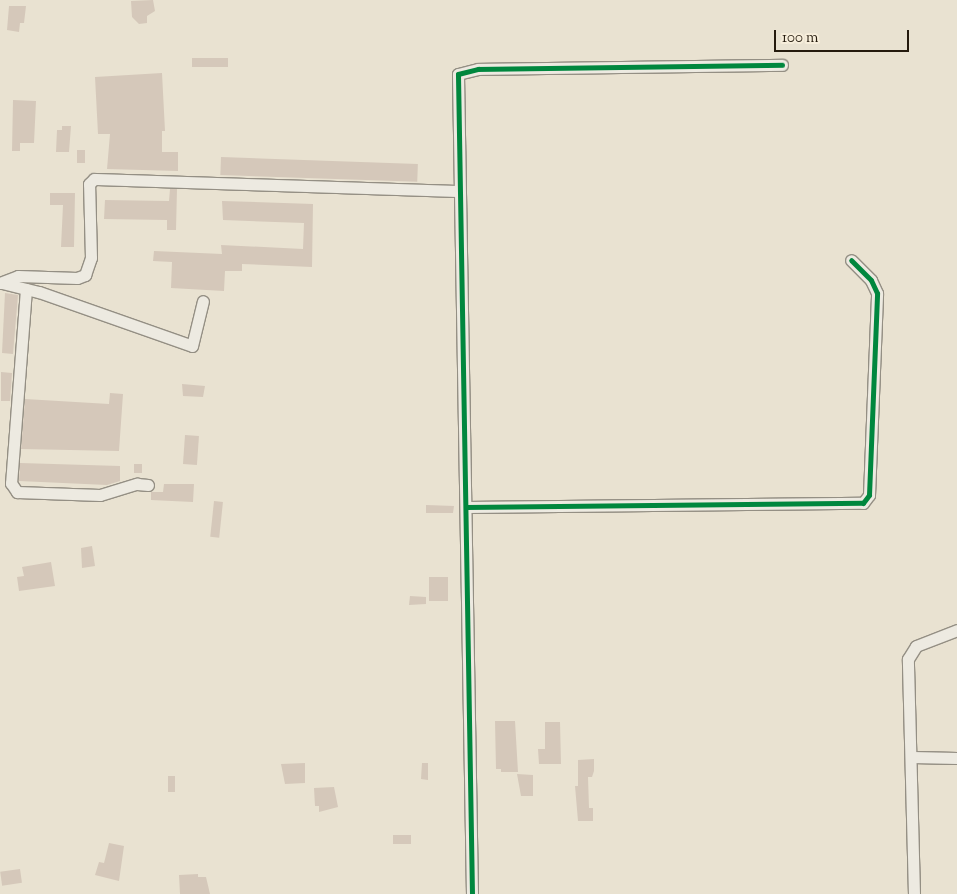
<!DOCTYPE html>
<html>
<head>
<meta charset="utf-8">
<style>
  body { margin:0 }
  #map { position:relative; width:957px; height:894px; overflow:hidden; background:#e9e2d1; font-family:"Sorts Mill Goudy",serif }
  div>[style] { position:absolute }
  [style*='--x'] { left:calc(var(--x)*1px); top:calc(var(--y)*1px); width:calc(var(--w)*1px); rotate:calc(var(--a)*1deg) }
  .building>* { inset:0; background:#d5c8ba; transform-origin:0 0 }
  .roads { filter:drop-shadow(1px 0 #948f84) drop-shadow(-1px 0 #948f84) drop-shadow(0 1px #948f84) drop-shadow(0 -1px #948f84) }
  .street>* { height:11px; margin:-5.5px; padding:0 5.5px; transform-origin:5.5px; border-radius:5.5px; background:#edeae1 }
  .cycleway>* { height:5px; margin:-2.5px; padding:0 2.5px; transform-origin:2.5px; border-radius:2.5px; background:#00873e }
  span { translate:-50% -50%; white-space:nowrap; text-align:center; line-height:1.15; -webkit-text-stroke:5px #f7eedb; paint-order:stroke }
  .scale { position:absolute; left:774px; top:30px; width:135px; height:22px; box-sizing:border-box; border:2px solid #251b0e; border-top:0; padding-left:6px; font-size:15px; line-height:18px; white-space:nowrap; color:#251b0e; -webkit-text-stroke:4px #f7eedb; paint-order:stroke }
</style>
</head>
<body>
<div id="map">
  <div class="building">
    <i style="clip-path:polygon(153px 0,155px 11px,147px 16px,147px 23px,139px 24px,132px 17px,131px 1px)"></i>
    <i style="clip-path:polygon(9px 6px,26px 6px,24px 23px,20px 23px,19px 32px,7px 30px)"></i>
    <i style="left:192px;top:58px;width:36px;height:9px"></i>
    <i style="clip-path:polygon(162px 73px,165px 131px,162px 131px,162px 152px,178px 152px,178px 171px,107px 169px,110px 134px,98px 134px,95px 77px)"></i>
    <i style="clip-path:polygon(13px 100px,36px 101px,34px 143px,20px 143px,20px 151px,12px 151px)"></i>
    <i style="clip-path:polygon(62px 126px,71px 126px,69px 152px,56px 152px,57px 130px,62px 130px)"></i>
    <i style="left:77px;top:150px;width:8px;height:13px"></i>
    <i style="left:221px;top:157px;width:197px;height:18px;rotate:2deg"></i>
    <i style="clip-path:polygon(170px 189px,177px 189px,176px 230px,167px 230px,167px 220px,104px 219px,105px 200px,169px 201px)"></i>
    <i style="clip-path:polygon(50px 193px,75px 193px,74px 247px,61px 247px,63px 205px,50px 205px)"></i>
    <i style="clip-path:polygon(222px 201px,313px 204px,312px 267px,242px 264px,242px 271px,225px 271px,224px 291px,171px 288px,172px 262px,153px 261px,154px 251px,222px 254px,221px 245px,303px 249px,304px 223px,223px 220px)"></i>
    <i style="clip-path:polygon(5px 293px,18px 295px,13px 354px,2px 353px)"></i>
    <i style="clip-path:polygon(1px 372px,12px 373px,10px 401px,1px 401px)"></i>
    <i style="clip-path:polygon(182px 384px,205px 386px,203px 397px,183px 396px)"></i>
    <i style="clip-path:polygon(110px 393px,123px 394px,119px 451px,21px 449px,25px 399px,109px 404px)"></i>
    <i style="left:185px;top:435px;width:14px;height:29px;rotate:4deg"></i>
    <i style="clip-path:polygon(20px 463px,120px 466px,120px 481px,107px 485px,19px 481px)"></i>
    <i style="left:134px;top:464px;width:8px;height:9px"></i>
    <i style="clip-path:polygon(164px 484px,194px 484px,193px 502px,151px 500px,151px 492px,163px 492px)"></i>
    <i style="left:214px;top:501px;width:9px;height:36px;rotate:6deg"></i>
    <i style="clip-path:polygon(426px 505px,454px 506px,453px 513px,426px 513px)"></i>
    <i style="clip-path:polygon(92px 546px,95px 566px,82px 568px,81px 548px)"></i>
    <i style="clip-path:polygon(51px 562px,55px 586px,19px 591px,17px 577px,24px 576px,22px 567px)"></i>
    <i style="left:429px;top:577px;width:19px;height:24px"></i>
    <i style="clip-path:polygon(410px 596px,426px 597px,426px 604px,409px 605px)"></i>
    <i style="clip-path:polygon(495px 721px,515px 721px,518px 772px,501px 772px,501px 769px,496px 769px)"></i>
    <i style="clip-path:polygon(545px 722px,560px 722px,561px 764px,539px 764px,538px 749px,545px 749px)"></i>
    <i style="clip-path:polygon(594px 759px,594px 771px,592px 777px,588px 777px,589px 808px,593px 808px,593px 821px,578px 821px,575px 786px,578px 786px,578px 760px)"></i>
    <i style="clip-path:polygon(305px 763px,305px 783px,285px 784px,281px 764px)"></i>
    <i style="clip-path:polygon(422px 763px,428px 763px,428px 780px,421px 779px)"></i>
    <i style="clip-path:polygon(517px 774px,533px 775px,533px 796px,521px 796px)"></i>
    <i style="left:168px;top:776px;width:7px;height:16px"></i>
    <i style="clip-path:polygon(334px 787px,338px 807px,319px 812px,319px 806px,315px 806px,314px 788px)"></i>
    <i style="left:411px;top:835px;width:9px;height:18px;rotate:90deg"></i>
    <i style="clip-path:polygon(109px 843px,124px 846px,119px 881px,95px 875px,99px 862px,104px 863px)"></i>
    <i style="left:20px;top:869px;width:14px;height:20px;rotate:82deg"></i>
    <i style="clip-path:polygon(198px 874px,198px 877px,206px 877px,210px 894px,180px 894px,179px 875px)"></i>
  </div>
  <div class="roads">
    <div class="street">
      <i style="--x:0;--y:283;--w:19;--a:-21"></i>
      <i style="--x:18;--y:276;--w:59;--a:1.9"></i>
      <i style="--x:77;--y:278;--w:9;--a:-21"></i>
      <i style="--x:85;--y:275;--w:18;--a:-71"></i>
      <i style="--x:91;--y:258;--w:74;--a:-91.5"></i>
      <i style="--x:89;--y:184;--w:7;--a:-45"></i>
      <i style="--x:94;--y:179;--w:365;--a:1.9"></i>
      <i style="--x:2;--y:283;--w:38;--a:14"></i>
      <i style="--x:39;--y:292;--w:162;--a:19.4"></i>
      <i style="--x:192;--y:346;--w:46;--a:-76.3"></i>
      <i style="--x:26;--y:289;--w:195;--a:94.4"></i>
      <i style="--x:11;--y:483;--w:11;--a:56"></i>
      <i style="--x:17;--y:492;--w:83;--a:2.1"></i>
      <i style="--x:100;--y:495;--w:39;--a:-17"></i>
      <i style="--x:137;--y:484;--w:11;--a:5"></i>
      <i style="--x:466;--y:507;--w:397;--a:-0.6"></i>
      <i style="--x:863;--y:503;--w:10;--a:-53"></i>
      <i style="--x:869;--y:495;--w:202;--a:-87.7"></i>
      <i style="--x:877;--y:293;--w:14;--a:-115"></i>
      <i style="--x:871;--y:280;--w:28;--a:-135"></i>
      <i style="--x:912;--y:757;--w:45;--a:1.3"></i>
      <i style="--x:472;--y:894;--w:820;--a:-90.98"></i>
      <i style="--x:458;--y:74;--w:21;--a:-14"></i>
      <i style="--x:478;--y:69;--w:304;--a:-0.8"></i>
      <i style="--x:914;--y:894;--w:235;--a:-91.5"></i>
      <i style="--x:908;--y:659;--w:15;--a:-58"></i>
      <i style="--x:916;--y:646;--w:44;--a:-21.3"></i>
    </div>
  </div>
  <div class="cycleway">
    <i style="--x:466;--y:507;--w:397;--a:-0.6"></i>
    <i style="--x:863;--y:503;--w:10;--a:-53"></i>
    <i style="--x:869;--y:495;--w:202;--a:-87.7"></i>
    <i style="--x:877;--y:293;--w:14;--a:-115"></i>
    <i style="--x:871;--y:280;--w:28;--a:-135"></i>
    <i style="--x:472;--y:894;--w:820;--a:-90.98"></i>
    <i style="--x:458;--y:74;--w:21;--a:-14"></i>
    <i style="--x:478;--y:69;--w:304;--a:-0.8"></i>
  </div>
  <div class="scale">100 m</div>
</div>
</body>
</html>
